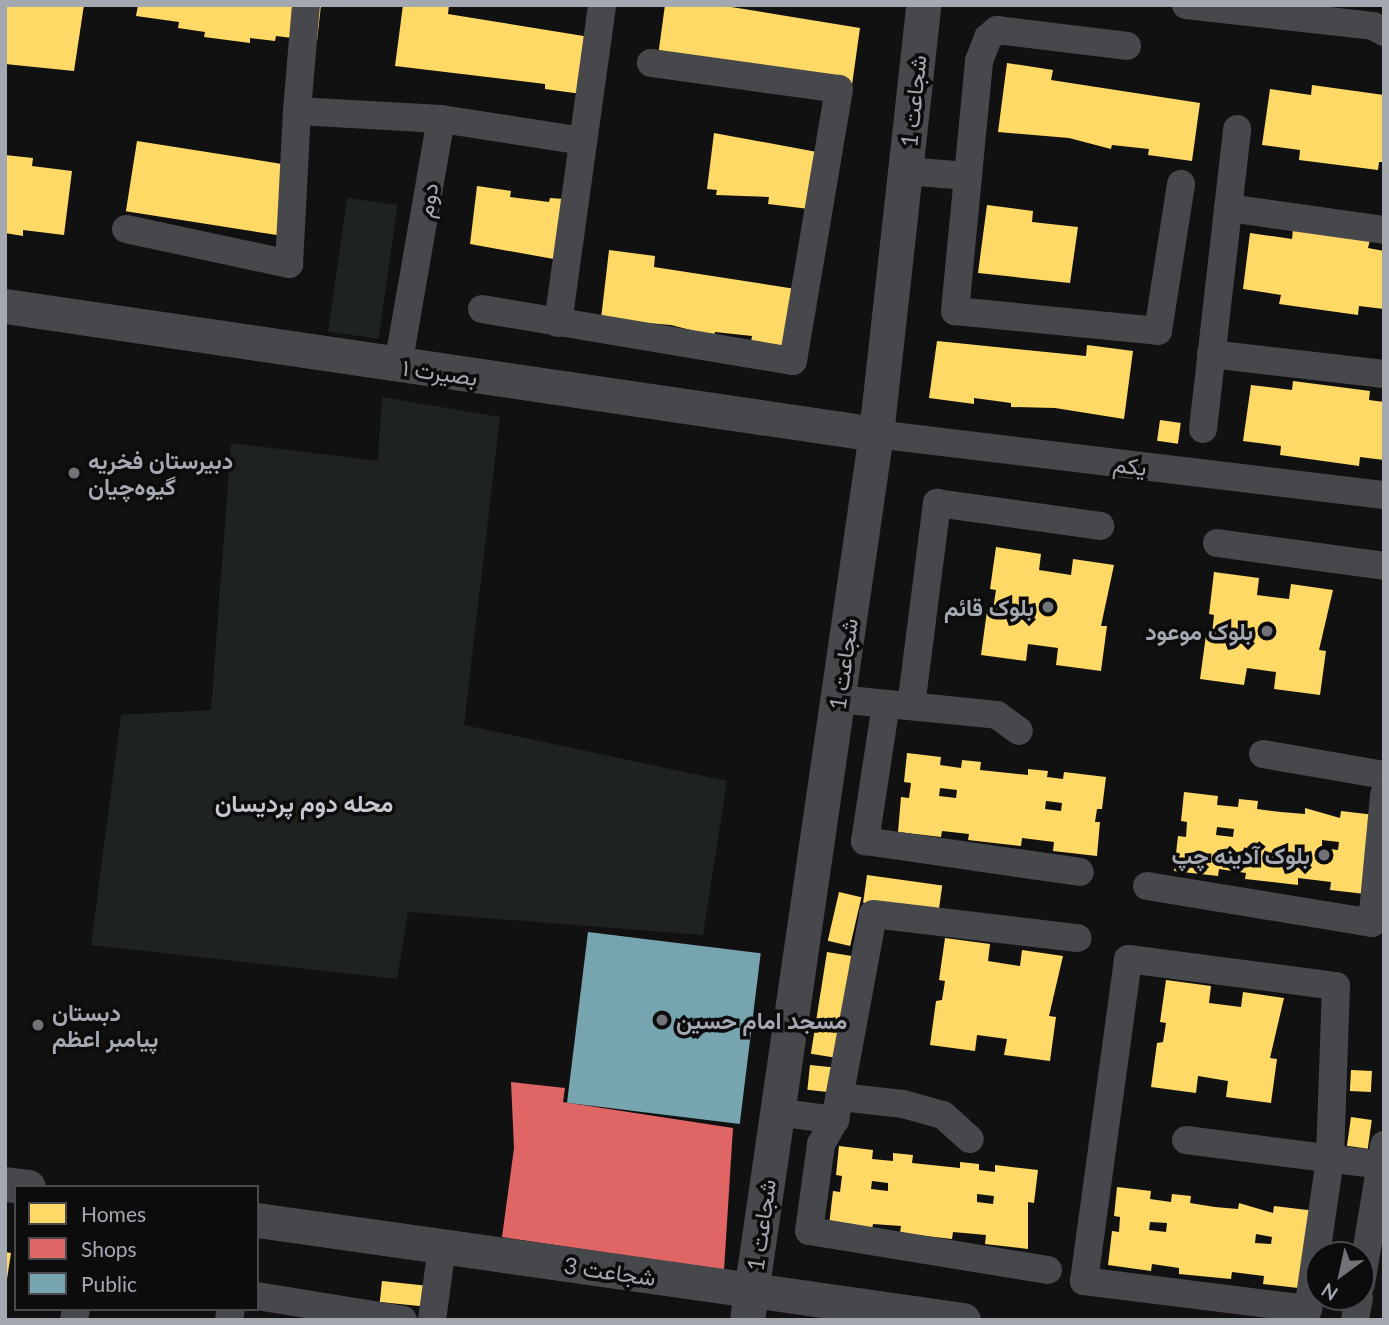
<!DOCTYPE html>
<html>
<head>
<meta charset="utf-8">
<style>
  body { margin:0 }
  #map { position:relative; width:1389px; height:1325px; overflow:hidden; background:#111112; font-family:Lato,Vazirmatn,sans-serif }
  div>[style] { position:absolute }
  [style*='--x'] { left:calc(var(--x)*1px); top:calc(var(--y)*1px); width:calc(var(--w)*1px); rotate:calc(var(--a)*1deg) }
  .green>* { inset:0; background:#1e231f; transform-origin:0 0 }
  .homes>* { inset:0; background:#ffd966; transform-origin:0 0 }
  .shops>* { inset:0; background:#e06666 }
  .public>* { inset:0; background:#76a5af; transform-origin:0 0 }
  .minor>* { height:28px; margin:-14px; padding:0 14px; transform-origin:14px; border-radius:14px; background:#47484b }
  .tertiary>* { height:35px; margin:-17.5px; padding:0 17.5px; transform-origin:17.5px; border-radius:17.5px; background:#47484b }
  .dots>* { width:19px; height:19px; translate:-50% -50%; box-sizing:border-box; border:4px solid #0c0c0d; border-radius:50% }
  span { translate:-50% -50%; white-space:nowrap; text-align:center; line-height:1.15; -webkit-text-stroke:7px #0c0c0d; paint-order:stroke }
  .street-label { font-size:23px; color:#a4a8b1 }
  .poi-label { font-size:23px; color:#a4a8b1; font-weight:700 }
  .left { translate:0 -50%; text-align:left }
  .right { translate:-100% -50%; text-align:right }
  .neighbourhood-label { font-size:24px; color:#c5c7ce; font-weight:700 }
  .frame { position:absolute; inset:0; border:7px solid #a4a8b1; pointer-events:none }
  .legend { position:absolute; left:14px; top:1185px; width:245px; height:126px; box-sizing:border-box; background:#0c0c0d; border:2px solid #494a4f; margin:0; padding:9px 12px; list-style:none; font-size:21px; color:#a4a8b1 }
  .legend li { display:flex; align-items:center; gap:14px; height:35px }
  .legend b { width:35px; border:2px solid #494a4f }
  .north { position:absolute; left:1305px; top:1241px; width:70px; height:70px; box-sizing:border-box; background:#0c0c0d; border:2px solid #494a4f; border-radius:50%; rotate:213deg; font-size:19px; font-weight:700; line-height:28px; text-align:center; color:#a4a8b1 }
  .north::after { content:''; display:block; margin:auto; width:24px; height:32px; background:#717379; clip-path:polygon(50% 0,100% 100%,50% 72%,0 100%) }
</style>
</head>
<body>
<div id="map">
  <div class="green">
    <i style="left:347px;top:198px;width:51px;height:135px;rotate:8deg"></i>
    <i style="clip-path:polygon(382px 397px,500px 417px,464px 725px,727px 781px,703px 935px,408px 912px,397px 979px,91px 945px,121px 715px,211px 710px,231px 443px,378px 461px)"></i>
  </div>
  <div class="homes">
    <i style="clip-path:polygon(5px 5px,84px 5px,74px 71px,5px 64px)"></i>
    <i style="clip-path:polygon(138px 5px,321px 5px,317px 41px,276px 36px,275px 41px,250px 38px,250px 43px,204px 37px,205px 32px,178px 28px,179px 22px,136px 16px)"></i>
    <i style="clip-path:polygon(403px 5px,449px 5px,448px 14px,596px 38px,589px 95px,545px 89px,545px 84px,395px 66px)"></i>
    <i style="clip-path:polygon(665px 5px,719px 5px,860px 28px,852px 85px,658px 56px)"></i>
    <i style="clip-path:polygon(1007px 63px,1053px 70px,1051px 80px,1200px 103px,1192px 161px,1148px 155px,1149px 149px,1112px 145px,1111px 149px,1069px 138px,998px 132px)"></i>
    <i style="clip-path:polygon(1312px 85px,1384px 95px,1384px 162px,1379px 162px,1378px 170px,1299px 160px,1300px 150px,1262px 145px,1270px 89px,1311px 95px)"></i>
    <i style="clip-path:polygon(714px 133px,817px 152px,809px 209px,768px 204px,769px 197px,716px 195px,717px 190px,707px 189px)"></i>
    <i style="left:137px;top:141px;width:164px;height:71px;rotate:9deg"></i>
    <i style="clip-path:polygon(5px 155px,33px 158px,32px 166px,72px 171px,64px 235px,23px 230px,23px 236px,5px 233px)"></i>
    <i style="clip-path:polygon(477px 186px,511px 191px,510px 197px,549px 202px,550px 198px,564px 199px,565px 261px,470px 244px)"></i>
    <i style="clip-path:polygon(987px 205px,1033px 211px,1032px 222px,1078px 227px,1070px 283px,978px 273px)"></i>
    <i style="clip-path:polygon(1293px 229px,1370px 240px,1368px 248px,1384px 251px,1384px 309px,1359px 306px,1358px 315px,1279px 304px,1281px 295px,1243px 289px,1250px 233px,1292px 239px)"></i>
    <i style="clip-path:polygon(609px 250px,655px 256px,654px 267px,802px 290px,795px 348px,751px 342px,752px 336px,715px 332px,714px 336px,671px 325px,601px 319px)"></i>
    <i style="clip-path:polygon(937px 341px,1086px 356px,1087px 345px,1133px 351px,1124px 419px,1055px 408px,1011px 407px,1011px 403px,974px 398px,974px 404px,929px 398px)"></i>
    <i style="clip-path:polygon(1293px 381px,1370px 391px,1369px 400px,1384px 402px,1384px 460px,1360px 457px,1359px 466px,1280px 455px,1281px 446px,1243px 441px,1251px 385px,1292px 390px)"></i>
    <i style="left:1160px;top:420px;width:21px;height:21px;rotate:8deg"></i>
    <i style="clip-path:polygon(996px 547px,1041px 554px,1039px 570px,1071px 575px,1073px 559px,1114px 565px,1101px 626px,1107px 626px,1101px 671px,1056px 665px,1058px 648px,1028px 644px,1026px 661px,981px 655px,987px 611px,993px 610px,996px 590px,990px 589px)"></i>
    <i style="clip-path:polygon(1214px 572px,1259px 578px,1257px 595px,1289px 599px,1291px 584px,1333px 590px,1319px 650px,1326px 651px,1320px 695px,1274px 689px,1276px 672px,1247px 668px,1244px 685px,1200px 679px,1206px 635px,1212px 634px,1214px 615px,1209px 614px)"></i>
    <i style="clip-path:polygon(evenodd,907px 753px,941px 757px,940px 765px,961px 768px,962px 760px,981px 762px,980px 770px,1028px 775px,1028px 769px,1048px 771px,1047px 777px,1063px 779px,1064px 772px,1106px 777px,1102px 809px,1097px 809px,1095px 822px,1100px 822px,1097px 856px,1053px 851px,1054px 842px,1022px 838px,1021px 846px,968px 840px,969px 834px,942px 831px,941px 837px,898px 832px,901px 797px,909px 798px,911px 783px,904px 782px,907px 753px,940px 788px,957px 790px,956px 798px,939px 796px,940px 788px,907px 753px,1046px 801px,1062px 803px,1061px 811px,1045px 809px,1046px 801px)"></i>
    <i style="clip-path:polygon(evenodd,1184px 792px,1218px 796px,1217px 805px,1238px 807px,1239px 799px,1258px 801px,1257px 809px,1281px 812px,1305px 814px,1305px 808px,1340px 818px,1341px 811px,1383px 816px,1374px 895px,1330px 890px,1331px 882px,1298px 878px,1298px 885px,1245px 879px,1246px 873px,1219px 869px,1218px 876px,1174px 871px,1178px 836px,1186px 837px,1187px 822px,1181px 821px,1184px 792px,1217px 827px,1234px 829px,1233px 837px,1216px 835px,1217px 827px,1184px 792px,1322px 840px,1339px 842px,1338px 850px,1322px 848px,1322px 840px)"></i>
    <i style="left:867px;top:875px;width:76px;height:28px;rotate:8deg"></i>
    <i style="left:839px;top:892px;width:23px;height:50px;rotate:13deg"></i>
    <i style="clip-path:polygon(945px 938px,990px 944px,988px 961px,1020px 966px,1022px 950px,1063px 956px,1049px 1016px,1056px 1017px,1050px 1061px,1004px 1055px,1007px 1039px,977px 1035px,975px 1051px,930px 1045px,936px 1001px,942px 1000px,945px 981px,939px 980px)"></i>
    <i style="left:827px;top:952px;width:25px;height:103px;rotate:9deg"></i>
    <i style="clip-path:polygon(1166px 980px,1211px 986px,1209px 1003px,1241px 1007px,1243px 992px,1284px 998px,1270px 1058px,1277px 1059px,1271px 1103px,1226px 1097px,1228px 1081px,1198px 1076px,1196px 1093px,1151px 1087px,1157px 1043px,1163px 1042px,1166px 1023px,1160px 1022px)"></i>
    <i style="left:810px;top:1065px;width:27px;height:25px;rotate:6deg"></i>
    <i style="left:1351px;top:1070px;width:21px;height:21px;rotate:3deg"></i>
    <i style="left:1351px;top:1117px;width:21px;height:29px;rotate:8deg"></i>
    <i style="clip-path:polygon(evenodd,839px 1146px,873px 1150px,872px 1159px,893px 1161px,893px 1153px,913px 1155px,912px 1163px,960px 1168px,960px 1162px,979px 1164px,979px 1170px,995px 1172px,995px 1165px,1038px 1170px,1034px 1203px,1028px 1202px,1028px 1249px,985px 1244px,986px 1235px,953px 1232px,952px 1239px,900px 1233px,901px 1226px,873px 1224px,872px 1230px,829px 1225px,833px 1191px,840px 1192px,842px 1176px,836px 1175px,839px 1146px,872px 1181px,888px 1183px,888px 1191px,871px 1189px,872px 1181px,839px 1146px,977px 1194px,994px 1196px,993px 1204px,977px 1202px,977px 1194px)"></i>
    <i style="clip-path:polygon(evenodd,1117px 1187px,1151px 1191px,1150px 1199px,1171px 1202px,1172px 1194px,1191px 1196px,1190px 1203px,1215px 1207px,1238px 1209px,1239px 1203px,1273px 1213px,1274px 1206px,1316px 1211px,1307px 1289px,1263px 1284px,1264px 1276px,1232px 1272px,1231px 1279px,1179px 1274px,1179px 1268px,1152px 1264px,1151px 1271px,1108px 1265px,1112px 1231px,1119px 1232px,1120px 1217px,1114px 1216px,1117px 1187px,1150px 1222px,1167px 1223px,1166px 1232px,1149px 1230px,1150px 1222px,1117px 1187px,1256px 1234px,1272px 1237px,1271px 1244px,1255px 1243px,1256px 1234px)"></i>
    <i style="clip-path:polygon(5px 1252px,11px 1253px,7px 1279px,5px 1279px)"></i>
    <i style="left:382px;top:1281px;width:47px;height:21px;rotate:6deg"></i>
  </div>
  <div class="shops">
    <i style="clip-path:polygon(511px 1082px,565px 1088px,563px 1102px,733px 1128px,724px 1270px,502px 1237px,514px 1148px)"></i>
  </div>
  <div class="public">
    <i style="left:588px;top:932px;width:174px;height:172px;rotate:7deg"></i>
  </div>
  <div class="minor">
    <i style="--x:306;--y:5;--w:106;--a:94.9"></i>
    <i style="--x:297;--y:111;--w:144;--a:3.2"></i>
    <i style="--x:441;--y:119;--w:251;--a:99.9"></i>
    <i style="--x:1186;--y:5;--w:188;--a:6.4"></i>
    <i style="--x:1373;--y:26;--w:13;--a:29"></i>
    <i style="--x:441;--y:119;--w:144;--a:8.8"></i>
    <i style="--x:905;--y:171;--w:63;--a:4.5"></i>
    <i style="--x:968;--y:176;--w:116;--a:-84.5"></i>
    <i style="--x:979;--y:61;--w:25;--a:-69"></i>
    <i style="--x:988;--y:38;--w:12;--a:-42"></i>
    <i style="--x:997;--y:30;--w:131;--a:7"></i>
    <i style="--x:968;--y:176;--w:136;--a:95.5"></i>
    <i style="--x:955;--y:311;--w:204;--a:5.6"></i>
    <i style="--x:1158;--y:331;--w:149;--a:-81.1"></i>
    <i style="--x:1228;--y:208;--w:158;--a:8"></i>
    <i style="--x:126;--y:229;--w:167;--a:12.1"></i>
    <i style="--x:289;--y:264;--w:153;--a:-87"></i>
    <i style="--x:482;--y:309;--w:315;--a:9.5"></i>
    <i style="--x:793;--y:361;--w:276;--a:-80.4"></i>
    <i style="--x:839;--y:89;--w:190;--a:-172.1"></i>
    <i style="--x:558;--y:323;--w:321;--a:-82.1"></i>
    <i style="--x:1211;--y:354;--w:174;--a:6.6"></i>
    <i style="--x:1203;--y:429;--w:302;--a:-83.5"></i>
    <i style="--x:876;--y:434;--w:512;--a:6.85"></i>
    <i style="--x:1217;--y:543;--w:169;--a:7.8"></i>
    <i style="--x:838;--y:699;--w:160;--a:5.7"></i>
    <i style="--x:997;--y:715;--w:27;--a:36"></i>
    <i style="--x:886;--y:704;--w:139;--a:98.7"></i>
    <i style="--x:865;--y:841;--w:217;--a:8.2"></i>
    <i style="--x:911;--y:706;--w:205;--a:-82.7"></i>
    <i style="--x:937;--y:503;--w:165;--a:8"></i>
    <i style="--x:1263;--y:754;--w:123;--a:9.8"></i>
    <i style="--x:1147;--y:886;--w:228;--a:9.3"></i>
    <i style="--x:1372;--y:923;--w:129;--a:-84.6"></i>
    <i style="--x:1128;--y:959;--w:210;--a:7.4"></i>
    <i style="--x:1336;--y:986;--w:173;--a:92"></i>
    <i style="--x:1330;--y:1159;--w:152;--a:98.3"></i>
    <i style="--x:1308;--y:1309;--w:226;--a:-172.9"></i>
    <i style="--x:1084;--y:1281;--w:325;--a:-82.2"></i>
    <i style="--x:840;--y:1097;--w:63;--a:6.3"></i>
    <i style="--x:903;--y:1104;--w:41;--a:15.4"></i>
    <i style="--x:943;--y:1115;--w:36;--a:42"></i>
    <i style="--x:777;--y:1112;--w:59;--a:7.9"></i>
    <i style="--x:1186;--y:1140;--w:196;--a:7.3"></i>
    <i style="--x:1048;--y:1270;--w:242;--a:-170.7"></i>
    <i style="--x:809;--y:1231;--w:88;--a:-82.1"></i>
    <i style="--x:821;--y:1144;--w:28;--a:-60"></i>
    <i style="--x:835;--y:1120;--w:209;--a:-79.5"></i>
    <i style="--x:873;--y:914;--w:206;--a:6.7"></i>
    <i style="--x:1361;--y:1284;--w:141;--a:-80.6"></i>
    <i style="--x:257;--y:1296;--w:148;--a:9.3"></i>
    <i style="--x:74;--y:1320;--w:11;--a:-80"></i>
    <i style="--x:229;--y:1320;--w:11;--a:-80"></i>
    <i style="--x:432;--y:1320;--w:74;--a:-82.2"></i>
    <i style="--x:1355;--y:1320;--w:23;--a:-80"></i>
  </div>
  <div class="tertiary">
    <i style="--x:5;--y:306;--w:880;--a:8.36"></i>
    <i style="--x:5;--y:1184;--w:23;--a:7"></i>
    <i style="--x:257;--y:1220;--w:713;--a:8.06"></i>
    <i style="--x:747;--y:1320;--w:895;--a:-81.72"></i>
    <i style="--x:876;--y:434;--w:432;--a:-83.7"></i>
  </div>
  <div class="dots">
    <i style="left:74px;top:473px;background:#717379"></i>
    <i style="left:1048px;top:607px;background:#717379"></i>
    <i style="left:1267px;top:631px;background:#717379"></i>
    <i style="left:1324px;top:855px;background:#717379"></i>
    <i style="left:662px;top:1020px;background:#717379"></i>
    <i style="left:38px;top:1025px;background:#717379"></i>
  </div>
  <div class="street-label">
    <span style="left:913px;top:101px;rotate:-84deg">شجاعت 1</span>
    <span style="left:427px;top:200px;rotate:-80deg">دوم</span>
    <span style="left:440px;top:372px;rotate:8deg">بصیرت ۱</span>
    <span style="left:1130px;top:465px;rotate:7deg">یکم</span>
    <span style="left:843px;top:664px;rotate:-82deg">شجاعت 1</span>
    <span style="left:761px;top:1225px;rotate:-82deg">شجاعت 1</span>
    <span style="left:610px;top:1271px;rotate:8deg">شجاعت 3</span>
  </div>
  <div class="poi-label">
    <span class="left" style="left:88px;top:473px">دبیرستان فخریه<br>گیوه‌چیان</span>
    <span class="right" style="left:1034px;top:607px">بلوک قائم</span>
    <span class="right" style="left:1253px;top:631px">بلوک موعود</span>
    <span class="right" style="left:1310px;top:855px">بلوک آدینه چپ</span>
    <span class="left" style="left:52px;top:1025px">دبستان<br>پیامبر ا‌عظم</span>
    <span class="left" style="left:676px;top:1020px">مسجد امام حسین</span>
  </div>
  <div class="neighbourhood-label">
    <span style="left:304px;top:803px">محله دوم پردیسان</span>
  </div>
  <div class="frame"></div>
  <ul class="legend">
  <li><b style="height:19px;background:#ffd966"></b>Homes</li>
  <li><b style="height:19px;background:#e06666"></b>Shops</li>
  <li><b style="height:19px;background:#76a5af"></b>Public</li>
  </ul>
  <div class="north">N</div>
</div>
</body>
</html>
